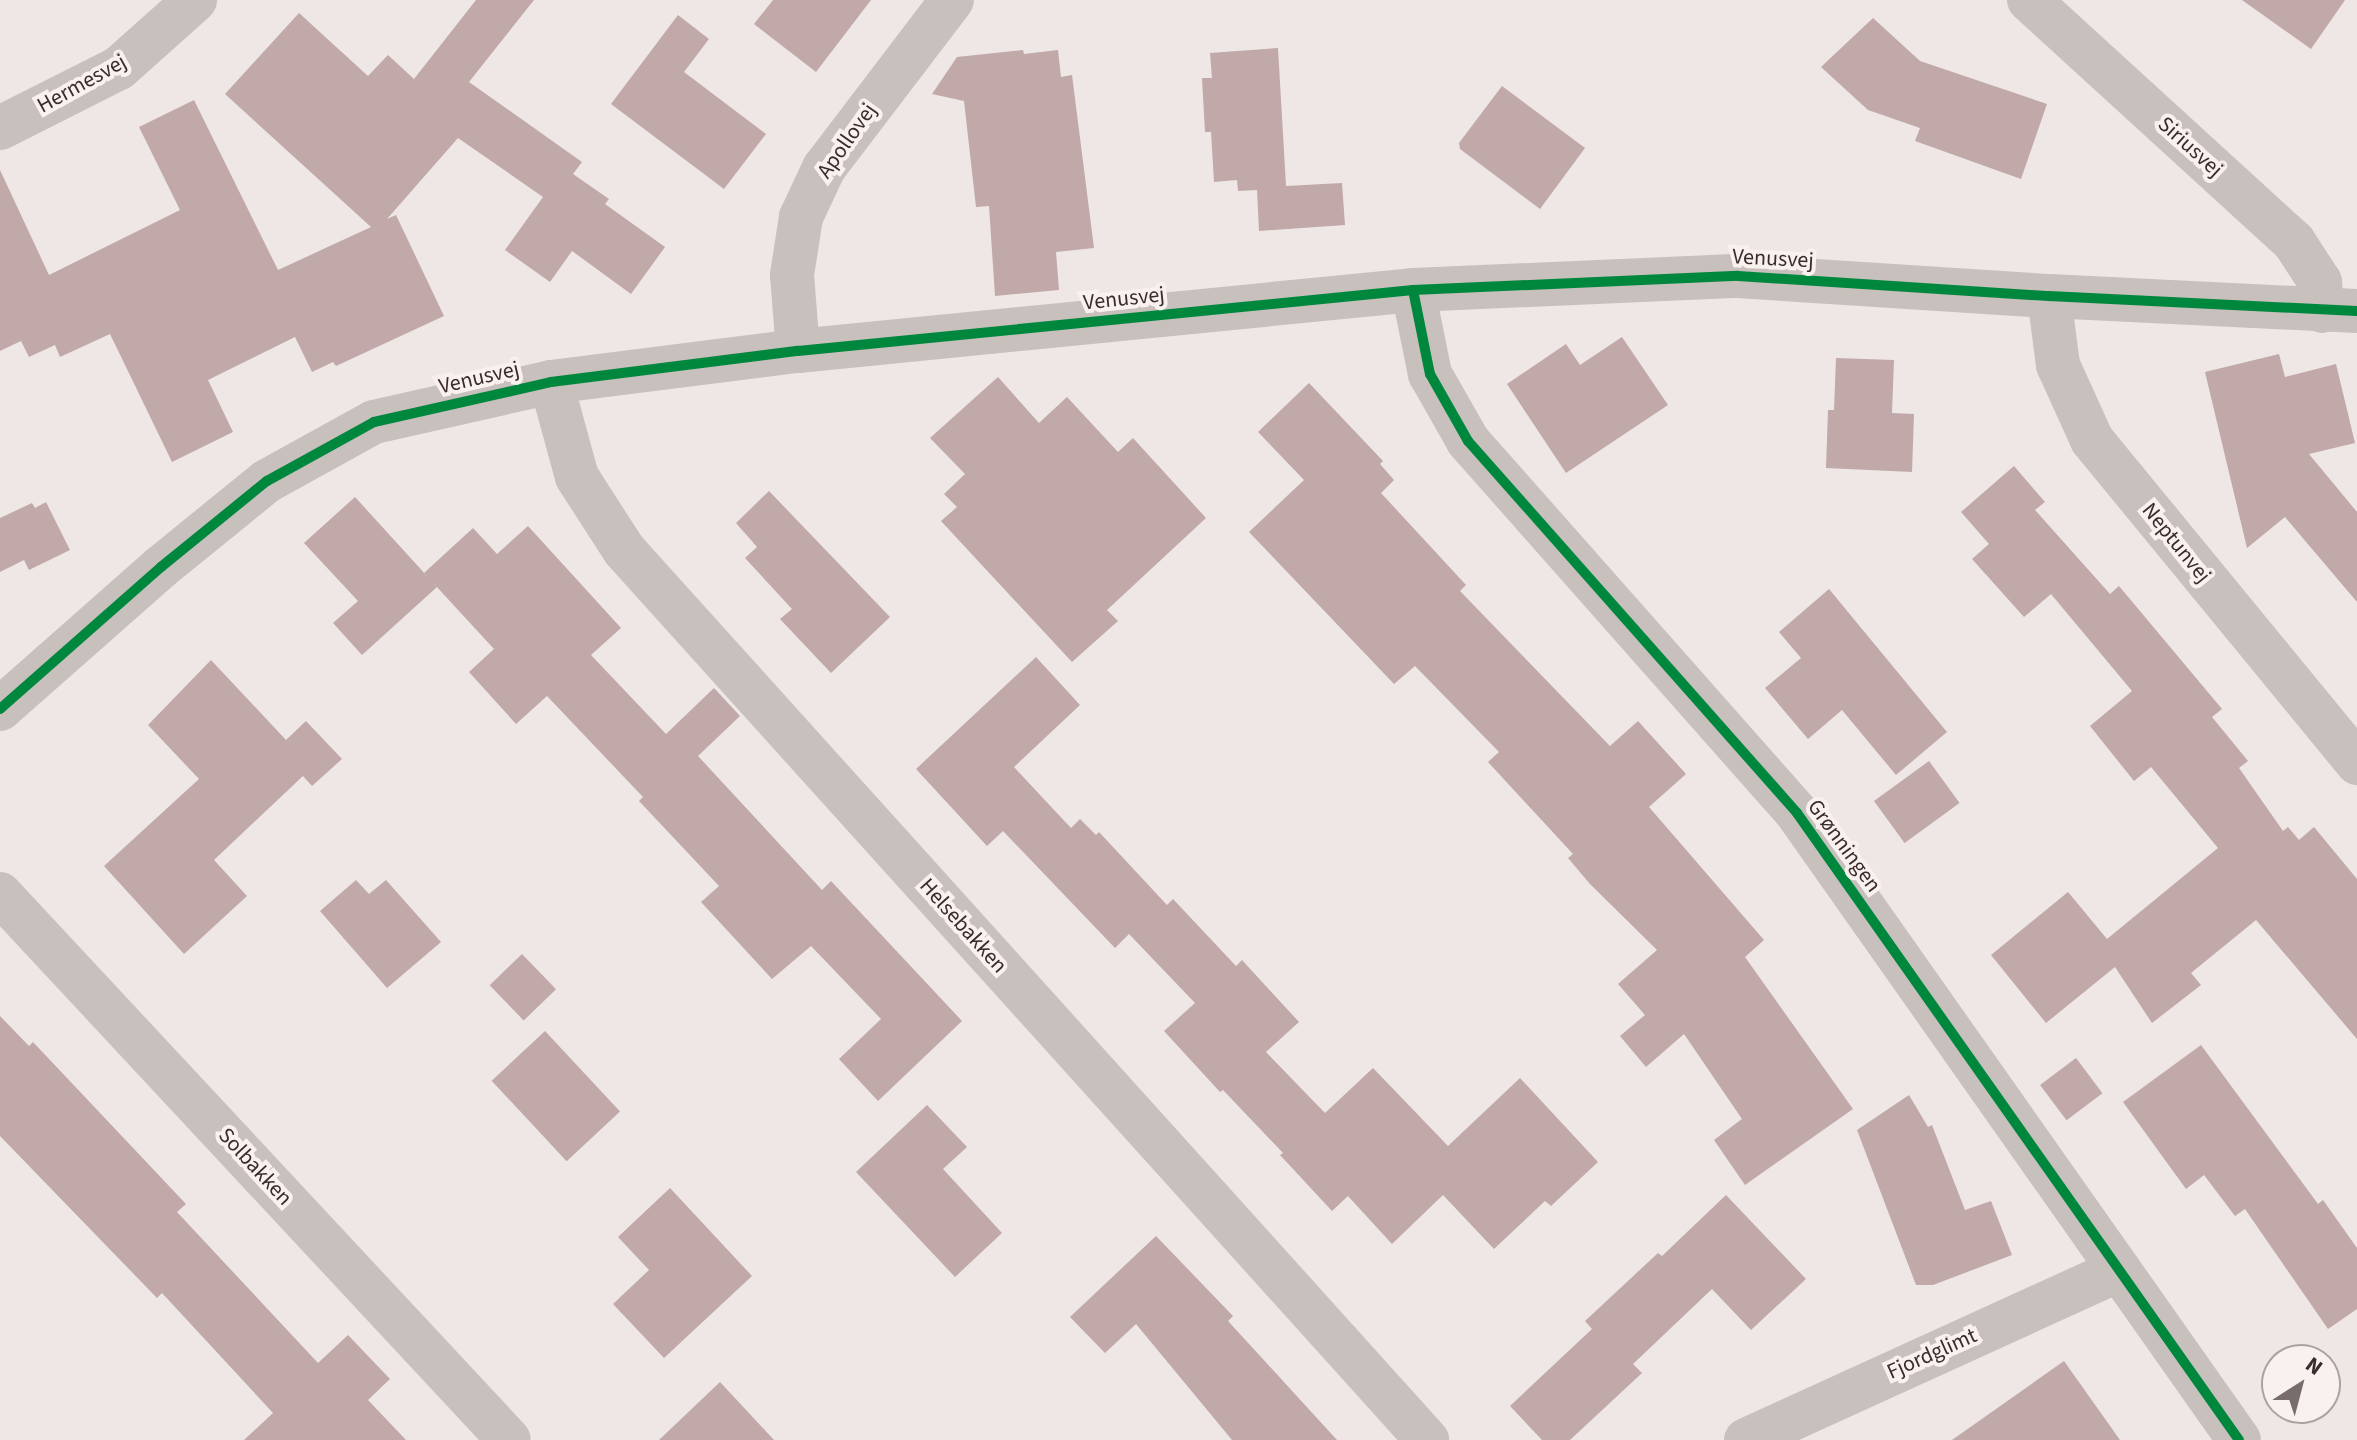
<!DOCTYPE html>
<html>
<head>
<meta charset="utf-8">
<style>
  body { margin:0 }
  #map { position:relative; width:2357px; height:1440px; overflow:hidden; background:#eee7e5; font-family:"Source Sans 3",sans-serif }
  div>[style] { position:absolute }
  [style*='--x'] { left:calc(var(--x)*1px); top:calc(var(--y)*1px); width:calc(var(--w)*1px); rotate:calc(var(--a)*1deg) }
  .building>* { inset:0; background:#c0a9a8; transform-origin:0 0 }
  .street>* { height:44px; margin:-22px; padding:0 22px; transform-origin:22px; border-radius:22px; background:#c8c0bd }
  .cycleway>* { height:10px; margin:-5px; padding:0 5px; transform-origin:5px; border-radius:5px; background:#00873e }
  span { translate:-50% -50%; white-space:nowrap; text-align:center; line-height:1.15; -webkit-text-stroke:8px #f9f1ee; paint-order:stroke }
  .street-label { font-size:22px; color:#392c2b }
  .north { position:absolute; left:2261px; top:1344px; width:80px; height:80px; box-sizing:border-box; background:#f9f1ee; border:2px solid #aca2a0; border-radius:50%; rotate:36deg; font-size:22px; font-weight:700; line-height:32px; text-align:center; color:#392c2b }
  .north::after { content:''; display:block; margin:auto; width:28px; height:36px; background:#786d6c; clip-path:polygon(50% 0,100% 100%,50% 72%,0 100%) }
</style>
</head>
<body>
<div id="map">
  <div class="building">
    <i style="clip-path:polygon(476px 0,534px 0,469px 82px,582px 162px,573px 174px,609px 199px,605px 204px,665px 247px,631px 294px,572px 251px,550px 282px,505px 250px,543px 197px,458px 138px,387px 219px,396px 215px,444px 316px,336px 366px,333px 362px,312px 372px,295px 337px,208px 380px,233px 432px,172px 462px,110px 334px,60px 357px,55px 345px,29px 357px,21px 341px,0 351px,0 170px,49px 275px,180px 210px,139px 127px,194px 100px,278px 270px,371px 227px,225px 94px,299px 13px,368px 76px,388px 55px,414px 79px)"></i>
    <i style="clip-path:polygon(773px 0,871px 0,816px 72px,754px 24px)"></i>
    <i style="clip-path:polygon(2242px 0,2345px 0,2311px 49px)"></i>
    <i style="clip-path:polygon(678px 15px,709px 39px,684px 72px,766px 134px,724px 189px,611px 104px)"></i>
    <i style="clip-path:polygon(1873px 18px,1920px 61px,2047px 104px,2021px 179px,1915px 141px,1920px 128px,1868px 110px,1821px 67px)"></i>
    <i style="clip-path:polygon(1278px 48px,1286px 186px,1342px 183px,1345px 225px,1259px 231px,1257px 190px,1238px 191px,1237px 180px,1214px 182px,1211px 132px,1205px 132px,1202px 78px,1212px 78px,1210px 53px)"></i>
    <i style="clip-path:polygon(1023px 50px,1024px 54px,1058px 50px,1061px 77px,1072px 75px,1094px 248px,1056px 252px,1059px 290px,995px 296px,989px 206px,976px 207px,964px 101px,932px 94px,957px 57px)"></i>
    <i style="clip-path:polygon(1502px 86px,1585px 148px,1540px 209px,1460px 149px,1459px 143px)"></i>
    <i style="clip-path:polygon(1622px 337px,1668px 405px,1566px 473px,1507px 384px,1566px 344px,1580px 365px)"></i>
    <i style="clip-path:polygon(2279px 354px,2285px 377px,2336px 364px,2355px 443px,2309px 454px,2357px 512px,2357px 602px,2285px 517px,2247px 548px,2205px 372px)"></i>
    <i style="clip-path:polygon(1836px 358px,1894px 360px,1892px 413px,1914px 414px,1912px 472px,1826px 468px,1828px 410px,1834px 410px)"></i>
    <i style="clip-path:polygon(998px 377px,1039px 423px,1067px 397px,1118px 452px,1133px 438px,1206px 518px,1107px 610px,1118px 621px,1072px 662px,941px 521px,957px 507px,944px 494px,965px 474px,930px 438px)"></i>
    <i style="clip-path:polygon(1309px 383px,1383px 461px,1380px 464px,1394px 480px,1381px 493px,1466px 585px,1460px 591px,1610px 746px,1638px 721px,1686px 774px,1649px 807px,1764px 940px,1745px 957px,1853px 1109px,1745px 1185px,1714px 1140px,1742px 1119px,1684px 1034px,1646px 1067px,1620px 1036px,1645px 1015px,1618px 984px,1657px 950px,1590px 884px,1568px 858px,1573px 854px,1488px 762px,1499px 752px,1415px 666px,1394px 684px,1249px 532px,1304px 480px,1258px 432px)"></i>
    <i style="clip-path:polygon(2014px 466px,2045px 502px,2035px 510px,2110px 594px,2119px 586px,2222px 709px,2212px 717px,2248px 761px,2239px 768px,2283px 831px,2288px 827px,2299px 840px,2314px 827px,2357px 879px,2357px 1039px,2256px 920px,2191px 973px,2201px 985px,2152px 1023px,2115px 967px,2046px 1023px,1991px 955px,2068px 892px,2107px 939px,2218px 848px,2151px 767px,2134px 781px,2090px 726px,2132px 691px,2051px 594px,2024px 617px,1972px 559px,1989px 544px,1961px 512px)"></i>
    <i style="clip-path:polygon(769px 491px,890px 617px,831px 673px,780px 619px,792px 609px,745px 558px,757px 547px,736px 523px)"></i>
    <i style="clip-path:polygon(355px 497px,437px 587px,362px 655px,333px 623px,358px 601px,304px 543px)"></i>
    <i style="clip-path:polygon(46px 502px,70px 550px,29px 570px,24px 560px,0 572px,0 518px,32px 503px,35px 508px)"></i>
    <i style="clip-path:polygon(528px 526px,621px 628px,591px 655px,666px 734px,714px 688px,740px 716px,698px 756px,822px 890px,831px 881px,962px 1021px,878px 1101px,839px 1059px,881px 1019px,811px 946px,772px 979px,701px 902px,719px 886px,639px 801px,643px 797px,547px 696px,516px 724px,469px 672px,494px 649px,424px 573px,473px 528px,497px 554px)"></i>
    <i style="clip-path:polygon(1829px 589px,1947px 732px,1896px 775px,1842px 710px,1808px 739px,1765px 688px,1801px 658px,1779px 632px)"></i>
    <i style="clip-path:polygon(1036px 657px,1080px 705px,1014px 767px,1071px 828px,1080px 819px,1096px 835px,1099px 832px,1167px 905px,1173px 899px,1236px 966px,1242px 960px,1299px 1022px,1266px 1052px,1325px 1113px,1373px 1068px,1448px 1146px,1520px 1078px,1598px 1162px,1551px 1206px,1545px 1201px,1494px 1249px,1443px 1195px,1392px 1244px,1348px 1196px,1332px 1211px,1280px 1155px,1283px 1153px,1223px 1090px,1220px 1092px,1164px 1031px,1195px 1003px,1129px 934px,1115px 948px,1003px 831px,987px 846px,916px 769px)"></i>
    <i style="clip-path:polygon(211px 660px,286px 740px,306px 721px,342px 759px,312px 786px,303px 776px,214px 860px,247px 896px,184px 954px,104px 866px,199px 779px,148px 725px)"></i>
    <i style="left:1929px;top:761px;width:52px;height:68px;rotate:54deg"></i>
    <i style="clip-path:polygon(356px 880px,369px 894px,386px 880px,441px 942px,387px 988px,320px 911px)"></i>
    <i style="left:522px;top:954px;width:49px;height:45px;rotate:46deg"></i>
    <i style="clip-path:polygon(0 1016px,29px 1046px,33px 1042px,186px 1204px,177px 1212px,318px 1363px,348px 1335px,390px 1379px,368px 1400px,406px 1440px,244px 1440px,273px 1413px,162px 1293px,157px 1298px,0 1136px)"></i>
    <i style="left:545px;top:1031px;width:110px;height:73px;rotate:47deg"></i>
    <i style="clip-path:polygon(2201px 1045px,2318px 1204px,2323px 1200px,2357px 1248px,2357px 1309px,2328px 1329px,2245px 1209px,2235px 1216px,2204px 1175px,2186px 1189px,2123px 1102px)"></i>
    <i style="left:2076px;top:1058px;width:44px;height:45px;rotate:53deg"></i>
    <i style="clip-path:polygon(1909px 1095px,1928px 1127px,1932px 1125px,1965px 1210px,1991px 1201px,2012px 1255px,1933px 1285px,1916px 1285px,1857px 1130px)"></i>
    <i style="clip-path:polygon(927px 1105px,967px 1147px,943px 1169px,1002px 1233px,955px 1277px,856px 1172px)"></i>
    <i style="clip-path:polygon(670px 1188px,752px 1276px,664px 1358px,613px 1304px,649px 1270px,618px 1237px)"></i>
    <i style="clip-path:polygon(1726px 1195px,1806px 1279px,1751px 1330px,1712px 1289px,1633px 1364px,1642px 1373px,1570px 1440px,1542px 1440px,1510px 1406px,1592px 1329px,1585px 1321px,1658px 1253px,1662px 1256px)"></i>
    <i style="clip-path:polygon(1156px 1236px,1233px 1316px,1228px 1321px,1337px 1440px,1232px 1440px,1136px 1324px,1105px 1353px,1070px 1317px)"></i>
    <i style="clip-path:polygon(2064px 1361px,2120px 1440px,1952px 1440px)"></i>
    <i style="clip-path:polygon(720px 1382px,774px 1440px,659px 1440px)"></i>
  </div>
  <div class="street">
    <i style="--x:2029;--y:0;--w:359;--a:42.4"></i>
    <i style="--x:2294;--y:242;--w:48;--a:57"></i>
    <i style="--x:2320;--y:282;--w:29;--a:86"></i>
    <i style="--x:0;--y:128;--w:133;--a:-26.8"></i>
    <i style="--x:119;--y:68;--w:102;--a:-41.8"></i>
    <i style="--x:1413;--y:290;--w:86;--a:78.6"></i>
    <i style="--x:1430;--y:374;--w:77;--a:60.4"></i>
    <i style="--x:1468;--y:441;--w:497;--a:48.5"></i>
    <i style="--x:1797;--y:813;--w:767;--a:54.82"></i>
    <i style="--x:2049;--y:296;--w:70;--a:82.6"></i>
    <i style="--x:2058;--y:365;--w:82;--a:65.6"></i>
    <i style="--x:2092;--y:440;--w:418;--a:50.6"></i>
    <i style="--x:798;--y:351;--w:76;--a:-94.5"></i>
    <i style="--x:792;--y:275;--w:59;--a:-81.2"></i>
    <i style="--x:801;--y:217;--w:54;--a:-64.9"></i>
    <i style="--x:824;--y:168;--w:211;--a:-52.7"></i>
    <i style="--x:551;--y:382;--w:98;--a:74.7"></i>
    <i style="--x:577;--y:477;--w:87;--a:57.2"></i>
    <i style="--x:624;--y:550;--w:1199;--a:47.94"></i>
    <i style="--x:0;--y:709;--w:215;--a:-41.4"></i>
    <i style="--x:161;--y:567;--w:136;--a:-39.1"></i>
    <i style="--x:267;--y:481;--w:122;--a:-28.9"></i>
    <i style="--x:374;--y:422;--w:181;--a:-12.7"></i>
    <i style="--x:551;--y:382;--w:249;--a:-7.2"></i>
    <i style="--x:798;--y:351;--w:618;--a:-5.66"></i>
    <i style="--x:1413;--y:290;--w:325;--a:-2.5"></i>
    <i style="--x:1738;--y:276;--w:312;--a:3.7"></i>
    <i style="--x:2049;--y:296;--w:308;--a:2.8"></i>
    <i style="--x:0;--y:894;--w:746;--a:47.01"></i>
    <i style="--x:1746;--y:1440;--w:410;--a:-24.5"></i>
  </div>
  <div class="cycleway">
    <i style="--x:1413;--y:290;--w:86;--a:78.6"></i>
    <i style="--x:1430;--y:374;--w:77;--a:60.4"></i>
    <i style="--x:1468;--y:441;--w:497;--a:48.5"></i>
    <i style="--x:1797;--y:813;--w:767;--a:54.82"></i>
    <i style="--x:0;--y:709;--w:215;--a:-41.4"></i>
    <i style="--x:161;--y:567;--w:136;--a:-39.1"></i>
    <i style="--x:267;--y:481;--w:122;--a:-28.9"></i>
    <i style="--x:374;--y:422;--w:181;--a:-12.7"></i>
    <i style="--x:551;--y:382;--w:249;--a:-7.2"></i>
    <i style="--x:798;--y:351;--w:618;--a:-5.66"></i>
    <i style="--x:1413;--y:290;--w:325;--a:-2.5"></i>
    <i style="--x:1738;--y:276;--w:312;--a:3.7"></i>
    <i style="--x:2049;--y:296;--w:308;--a:2.8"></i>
  </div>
  <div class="street-label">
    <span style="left:82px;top:84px;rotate:-29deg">Hermesvej</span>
    <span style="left:847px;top:141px;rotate:-55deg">Apollovej</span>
    <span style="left:2190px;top:147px;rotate:42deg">Siriusvej</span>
    <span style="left:1773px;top:259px;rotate:3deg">Venusvej</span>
    <span style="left:1124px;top:299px;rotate:-6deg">Venusvej</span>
    <span style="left:479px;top:378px;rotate:-13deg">Venusvej</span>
    <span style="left:2176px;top:543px;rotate:51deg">Neptunvej</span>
    <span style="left:1844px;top:846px;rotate:54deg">Grønningen</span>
    <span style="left:963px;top:926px;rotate:48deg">Helsebakken</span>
    <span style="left:255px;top:1167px;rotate:47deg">Solbakken</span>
    <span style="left:1932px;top:1354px;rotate:-24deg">Fjordglimt</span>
  </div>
  <div class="north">N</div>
</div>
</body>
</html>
